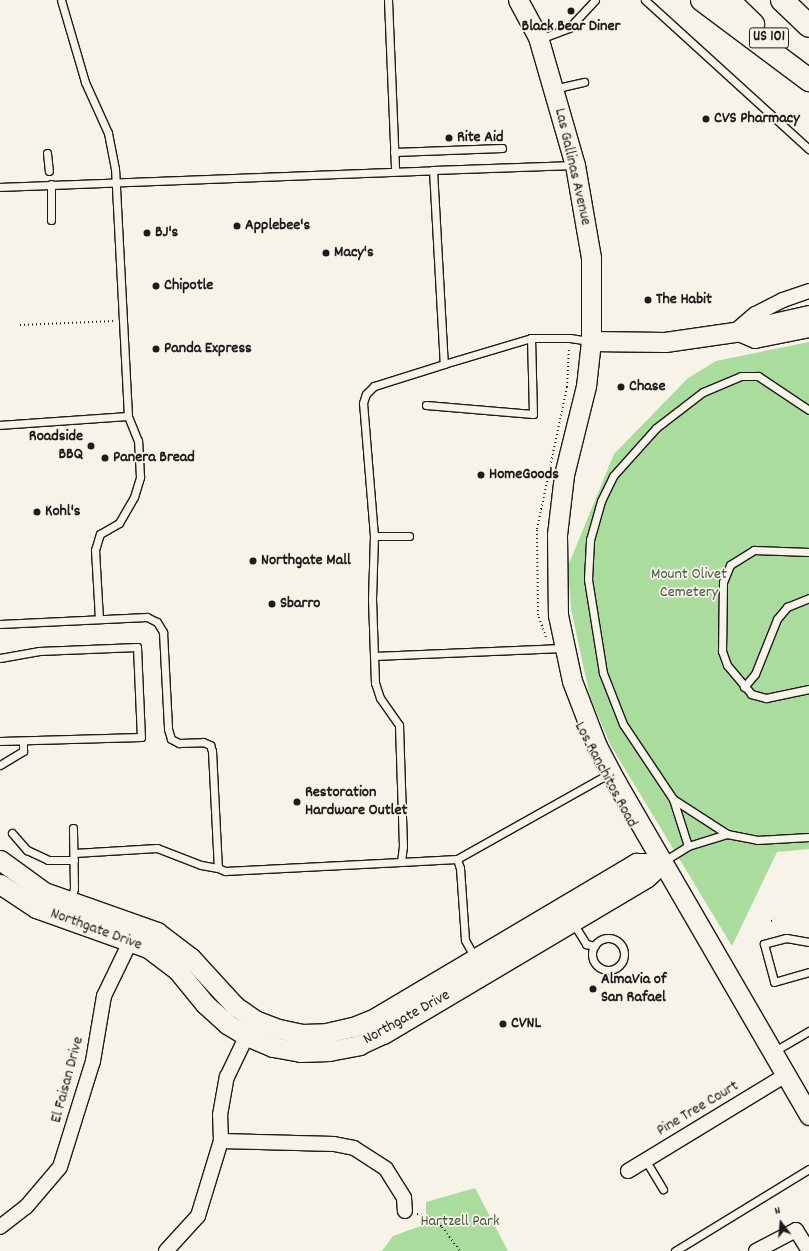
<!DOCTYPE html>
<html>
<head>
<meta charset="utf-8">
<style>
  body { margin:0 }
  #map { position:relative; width:809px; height:1251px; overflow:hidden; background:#f7f3e8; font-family:Dekko,sans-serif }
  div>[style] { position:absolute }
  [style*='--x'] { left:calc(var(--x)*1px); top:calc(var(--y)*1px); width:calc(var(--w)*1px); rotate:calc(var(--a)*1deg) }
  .green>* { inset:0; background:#aadc9d }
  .path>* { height:2px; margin-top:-1px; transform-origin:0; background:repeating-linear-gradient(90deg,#1c1c1c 0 1px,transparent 0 4px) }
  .roads { filter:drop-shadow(1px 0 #1c1c1c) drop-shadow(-1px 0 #1c1c1c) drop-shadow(0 1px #1c1c1c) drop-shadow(0 -1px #1c1c1c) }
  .lane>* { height:7px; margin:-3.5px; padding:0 3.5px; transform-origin:3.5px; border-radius:3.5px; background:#f7f3e8 }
  .lane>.ring { margin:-3.5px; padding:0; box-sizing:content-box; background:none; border:7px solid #f7f3e8; border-radius:50% }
  .street>* { height:14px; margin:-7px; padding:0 7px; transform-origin:7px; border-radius:7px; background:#f7f3e8 }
  .secondary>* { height:19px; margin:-9.5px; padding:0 9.5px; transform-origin:9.5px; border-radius:9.5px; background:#f7f3e8 }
  .highway>* { height:22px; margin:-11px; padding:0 11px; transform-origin:11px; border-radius:11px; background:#f7f3e8 }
  .dots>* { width:11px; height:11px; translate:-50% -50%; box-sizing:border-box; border:2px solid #f7f3e8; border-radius:50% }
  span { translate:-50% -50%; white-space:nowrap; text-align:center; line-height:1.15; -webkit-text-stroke:3.5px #f7f3e8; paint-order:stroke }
  .shield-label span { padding:1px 3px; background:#f7f3e8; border:1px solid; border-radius:3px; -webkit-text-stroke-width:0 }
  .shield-label { font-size:15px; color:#1c1c1c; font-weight:700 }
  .poi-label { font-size:16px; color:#1c1c1c; font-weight:700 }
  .left { translate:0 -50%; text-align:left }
  .right { translate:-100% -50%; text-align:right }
  .street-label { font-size:16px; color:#1c1c1c }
  .park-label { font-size:16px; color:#475643 }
  .north { position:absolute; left:761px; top:1203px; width:40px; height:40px; -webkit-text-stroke:3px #f7f3e8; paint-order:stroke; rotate:344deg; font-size:11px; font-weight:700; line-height:16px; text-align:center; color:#1c1c1c }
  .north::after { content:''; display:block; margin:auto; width:14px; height:18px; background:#1c1c1c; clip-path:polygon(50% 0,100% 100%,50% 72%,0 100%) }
</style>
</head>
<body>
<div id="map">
  <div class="green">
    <i style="clip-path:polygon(809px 342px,809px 849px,777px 852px,732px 946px,611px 746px,590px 697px,571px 609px,568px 566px,614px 454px,688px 378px,716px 361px)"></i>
    <i style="clip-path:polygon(475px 1188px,508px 1251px,382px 1251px,393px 1236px,426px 1224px,426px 1202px)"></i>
  </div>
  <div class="path">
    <i style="--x:20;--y:325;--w:95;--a:-2.4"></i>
    <i style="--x:546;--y:637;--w:23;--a:-110"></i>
    <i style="--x:538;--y:615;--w:86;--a:-90.7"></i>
    <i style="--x:537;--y:529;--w:145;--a:-78.1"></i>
    <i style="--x:567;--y:387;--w:40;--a:-87.1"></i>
    <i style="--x:771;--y:921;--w:4;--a:-27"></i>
    <i style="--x:417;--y:1214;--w:15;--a:16"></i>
    <i style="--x:431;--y:1218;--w:14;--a:39"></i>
    <i style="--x:442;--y:1227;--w:30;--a:53"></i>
  </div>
  <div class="roads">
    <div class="lane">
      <i style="--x:388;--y:0;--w:170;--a:87.6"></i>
      <i style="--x:645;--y:0;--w:222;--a:42.3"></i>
      <i style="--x:540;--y:39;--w:31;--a:-21"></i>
      <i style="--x:569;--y:28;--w:38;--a:-47"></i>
      <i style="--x:553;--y:89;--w:32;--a:-13"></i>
      <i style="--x:394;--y:152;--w:108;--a:-2.1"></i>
      <i style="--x:47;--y:153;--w:18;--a:84"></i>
      <i style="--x:575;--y:165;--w:142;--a:178"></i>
      <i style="--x:433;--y:170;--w:194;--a:86.8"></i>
      <i style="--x:444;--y:364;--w:91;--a:-16.6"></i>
      <i style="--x:531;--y:338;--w:39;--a:0"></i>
      <i style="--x:570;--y:338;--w:20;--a:9"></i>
      <i style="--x:51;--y:184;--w:36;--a:90"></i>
      <i style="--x:0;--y:187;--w:433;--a:-2.2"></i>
      <i style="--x:426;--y:405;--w:107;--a:4.8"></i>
      <i style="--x:533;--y:414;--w:76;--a:-91.5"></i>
      <i style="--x:0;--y:425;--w:128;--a:-4"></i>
      <i style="--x:128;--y:416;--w:247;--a:-93"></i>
      <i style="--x:115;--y:169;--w:37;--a:-101"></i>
      <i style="--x:108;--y:133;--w:56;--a:-114.3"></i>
      <i style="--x:85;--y:82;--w:85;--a:-106.3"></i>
      <i style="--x:374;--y:536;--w:133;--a:-94.7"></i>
      <i style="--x:363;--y:403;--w:9;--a:-72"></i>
      <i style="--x:366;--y:394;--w:11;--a:-45"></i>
      <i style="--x:374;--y:386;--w:73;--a:-17.4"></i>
      <i style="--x:809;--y:552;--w:55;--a:-177.9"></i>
      <i style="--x:754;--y:550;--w:28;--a:148"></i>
      <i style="--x:730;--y:565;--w:18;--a:112"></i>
      <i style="--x:723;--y:582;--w:69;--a:90.8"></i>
      <i style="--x:722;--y:651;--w:15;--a:70"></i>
      <i style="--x:727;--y:665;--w:38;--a:50"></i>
      <i style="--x:751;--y:694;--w:16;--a:15"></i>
      <i style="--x:766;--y:698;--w:44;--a:-11.8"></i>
      <i style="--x:99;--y:619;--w:69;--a:-93.3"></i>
      <i style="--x:95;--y:550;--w:17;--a:-73"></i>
      <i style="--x:100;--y:534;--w:22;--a:-30"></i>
      <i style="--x:119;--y:523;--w:30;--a:-60"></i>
      <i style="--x:134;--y:497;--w:21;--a:-73"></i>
      <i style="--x:140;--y:477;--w:36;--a:-93"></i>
      <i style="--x:138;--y:441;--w:27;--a:-112"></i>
      <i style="--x:0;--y:624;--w:147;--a:-2.7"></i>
      <i style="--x:147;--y:617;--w:11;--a:27"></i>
      <i style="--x:157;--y:622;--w:12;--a:59"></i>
      <i style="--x:163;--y:632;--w:97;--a:87"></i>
      <i style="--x:168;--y:729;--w:10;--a:73"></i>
      <i style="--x:171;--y:739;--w:9;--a:27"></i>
      <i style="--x:179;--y:743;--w:24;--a:-2"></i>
      <i style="--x:203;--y:742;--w:8;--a:23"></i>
      <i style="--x:210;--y:745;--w:6;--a:72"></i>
      <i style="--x:212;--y:751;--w:117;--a:87.1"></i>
      <i style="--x:218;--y:868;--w:8;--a:23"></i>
      <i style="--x:225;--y:871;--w:176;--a:-2.9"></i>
      <i style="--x:401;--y:862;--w:16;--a:-83"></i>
      <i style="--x:403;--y:846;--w:121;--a:-91.9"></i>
      <i style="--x:399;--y:725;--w:33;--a:-125"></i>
      <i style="--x:380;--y:698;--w:16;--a:-108"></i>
      <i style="--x:375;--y:683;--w:27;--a:-92"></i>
      <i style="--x:374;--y:656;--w:189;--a:-2.4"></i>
      <i style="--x:374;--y:656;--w:57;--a:-92"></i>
      <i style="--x:372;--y:599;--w:63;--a:-88.2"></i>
      <i style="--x:374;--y:536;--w:35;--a:0"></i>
      <i style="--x:0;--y:658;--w:40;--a:-10"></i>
      <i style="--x:39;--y:651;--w:98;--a:-2.3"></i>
      <i style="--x:137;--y:647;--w:90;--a:87.5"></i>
      <i style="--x:141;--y:737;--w:141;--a:178.4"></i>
      <i style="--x:744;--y:687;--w:17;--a:-50"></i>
      <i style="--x:755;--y:674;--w:59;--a:-68.2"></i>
      <i style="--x:777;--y:619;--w:16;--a:-50"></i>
      <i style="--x:787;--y:607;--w:24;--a:-22"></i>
      <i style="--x:0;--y:765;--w:27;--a:-31"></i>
      <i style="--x:23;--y:751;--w:10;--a:-90"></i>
      <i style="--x:673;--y:799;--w:64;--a:32.9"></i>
      <i style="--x:727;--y:834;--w:31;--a:11"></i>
      <i style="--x:757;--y:840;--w:52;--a:-3.3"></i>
      <i style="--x:12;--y:833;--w:23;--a:49"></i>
      <i style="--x:27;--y:850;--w:23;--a:25"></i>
      <i style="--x:48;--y:860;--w:26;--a:0"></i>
      <i style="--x:688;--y:846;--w:49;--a:-107.7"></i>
      <i style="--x:673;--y:799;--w:90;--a:-123.7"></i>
      <i style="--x:623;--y:724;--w:55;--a:-111.4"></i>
      <i style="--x:603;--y:673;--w:95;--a:-99.1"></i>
      <i style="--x:588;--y:579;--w:39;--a:-87"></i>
      <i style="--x:590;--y:540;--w:41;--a:-74.2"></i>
      <i style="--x:601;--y:501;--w:28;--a:-64"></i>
      <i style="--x:613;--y:476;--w:64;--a:-48.1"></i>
      <i style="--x:656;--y:428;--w:59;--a:-37.5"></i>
      <i style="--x:703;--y:392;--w:41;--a:-22.8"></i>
      <i style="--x:741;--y:376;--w:17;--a:0"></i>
      <i style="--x:758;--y:376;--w:61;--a:33.7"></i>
      <i style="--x:74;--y:853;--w:83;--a:-3.4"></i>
      <i style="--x:157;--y:848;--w:47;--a:21.1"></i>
      <i style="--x:201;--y:865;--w:17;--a:10"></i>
      <i style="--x:457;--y:859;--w:167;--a:-29.3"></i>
      <i style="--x:664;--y:861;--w:28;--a:-32"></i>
      <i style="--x:688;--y:846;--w:41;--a:-17.1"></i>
      <i style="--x:401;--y:862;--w:56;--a:-3.1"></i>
      <i style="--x:457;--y:859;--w:9;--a:72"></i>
      <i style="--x:460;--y:868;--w:72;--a:86"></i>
      <i style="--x:465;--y:940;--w:21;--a:61"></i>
      <i style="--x:71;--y:901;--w:13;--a:-77"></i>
      <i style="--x:74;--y:888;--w:60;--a:-91"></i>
      <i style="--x:573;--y:923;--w:25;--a:58"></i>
      <i style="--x:586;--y:944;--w:9;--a:13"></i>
      <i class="ring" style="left:592px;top:938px;width:25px;height:25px"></i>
      <i style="--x:809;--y:942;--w:23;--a:-170"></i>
      <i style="--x:786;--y:938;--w:23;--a:165"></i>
      <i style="--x:764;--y:944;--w:39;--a:75"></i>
      <i style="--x:774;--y:982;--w:36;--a:-16"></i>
      <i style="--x:773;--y:1052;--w:42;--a:-30.3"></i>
      <i style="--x:646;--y:1161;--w:33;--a:59"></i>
      <i style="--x:675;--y:1251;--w:157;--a:-31.5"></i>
    </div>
    <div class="street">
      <i style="--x:809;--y:291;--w:28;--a:161"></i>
      <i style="--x:783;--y:300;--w:31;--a:153"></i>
      <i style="--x:755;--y:314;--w:28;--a:139"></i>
      <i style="--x:734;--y:332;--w:23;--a:23"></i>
      <i style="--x:755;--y:341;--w:55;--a:-11.5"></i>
      <i style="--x:221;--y:1141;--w:113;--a:1.5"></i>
      <i style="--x:334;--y:1144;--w:20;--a:11"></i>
      <i style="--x:354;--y:1148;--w:38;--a:33"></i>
      <i style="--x:386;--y:1169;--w:34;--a:58"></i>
      <i style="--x:404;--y:1198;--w:13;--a:86"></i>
      <i style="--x:628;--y:1171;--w:185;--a:-31.3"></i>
      <i style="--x:0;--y:1227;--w:33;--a:-38"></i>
      <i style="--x:26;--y:1207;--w:52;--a:-49.6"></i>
      <i style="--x:60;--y:1167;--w:111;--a:-72.7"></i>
      <i style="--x:93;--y:1061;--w:66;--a:-80.4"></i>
      <i style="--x:104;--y:996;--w:69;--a:-64.2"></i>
      <i style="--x:166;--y:1251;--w:47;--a:-47.6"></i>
      <i style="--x:198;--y:1216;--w:78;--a:-73"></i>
      <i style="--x:221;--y:1141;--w:26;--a:-92"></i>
      <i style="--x:220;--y:1115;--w:39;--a:-80"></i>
      <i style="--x:227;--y:1077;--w:55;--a:-64.4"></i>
      <i style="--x:756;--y:1251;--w:45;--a:-27.7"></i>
      <i style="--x:796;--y:1230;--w:25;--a:58"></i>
    </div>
    <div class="secondary">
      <i style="--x:518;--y:0;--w:42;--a:61.6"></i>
      <i style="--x:538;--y:37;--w:133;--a:73.9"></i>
      <i style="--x:575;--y:165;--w:94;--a:80.2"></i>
      <i style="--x:591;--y:258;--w:83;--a:90"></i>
      <i style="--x:591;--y:341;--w:45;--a:96.3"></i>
      <i style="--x:586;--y:386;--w:92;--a:103.9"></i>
      <i style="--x:564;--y:475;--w:60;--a:96.7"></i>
      <i style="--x:557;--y:535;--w:80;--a:89.3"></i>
      <i style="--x:558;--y:615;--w:67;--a:78"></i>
      <i style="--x:572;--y:681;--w:70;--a:69"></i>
      <i style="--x:597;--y:746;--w:41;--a:62.2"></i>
      <i style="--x:616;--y:782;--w:385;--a:59.9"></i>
      <i style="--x:591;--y:341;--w:74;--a:0.8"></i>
      <i style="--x:665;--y:342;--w:70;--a:-8.2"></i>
      <i style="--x:734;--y:332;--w:77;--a:-12.8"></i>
      <i style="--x:0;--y:860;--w:54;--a:36"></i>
      <i style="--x:44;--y:892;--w:120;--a:19.5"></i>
      <i style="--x:157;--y:932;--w:43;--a:37.4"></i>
      <i style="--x:191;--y:958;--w:65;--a:47.5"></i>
      <i style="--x:235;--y:1006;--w:24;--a:35"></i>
      <i style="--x:255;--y:1020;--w:26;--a:21"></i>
      <i style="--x:279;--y:1029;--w:24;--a:12"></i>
      <i style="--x:302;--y:1034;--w:24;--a:-2"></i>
      <i style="--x:326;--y:1033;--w:28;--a:-13"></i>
      <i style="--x:353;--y:1027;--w:24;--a:-22"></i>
      <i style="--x:375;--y:1018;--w:304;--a:-30.7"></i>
      <i style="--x:636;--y:863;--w:26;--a:0"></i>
      <i style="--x:0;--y:884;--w:43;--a:33.7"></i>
      <i style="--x:36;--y:908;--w:119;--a:19.7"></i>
      <i style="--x:148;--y:948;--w:38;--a:37"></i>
      <i style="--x:178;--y:971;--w:43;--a:50.7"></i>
      <i style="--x:205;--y:1004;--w:30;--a:42"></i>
      <i style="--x:227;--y:1024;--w:23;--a:31"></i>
      <i style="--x:247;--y:1036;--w:28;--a:23"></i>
      <i style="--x:273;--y:1047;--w:28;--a:10"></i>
      <i style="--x:301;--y:1052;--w:28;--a:-2"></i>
      <i style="--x:329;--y:1051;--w:31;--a:-11"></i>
      <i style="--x:359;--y:1045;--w:26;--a:-25"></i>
      <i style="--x:383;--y:1034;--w:307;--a:-30.7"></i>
      <i style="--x:647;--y:877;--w:21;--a:-43"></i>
    </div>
    <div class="highway">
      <i style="--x:702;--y:0;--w:134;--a:36.8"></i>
      <i style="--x:728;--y:0;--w:35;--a:44"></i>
      <i style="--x:782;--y:0;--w:37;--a:44"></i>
    </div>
  </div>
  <div class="dots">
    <i style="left:571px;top:11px;background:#1c1c1c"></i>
    <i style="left:706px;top:119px;background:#1c1c1c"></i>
    <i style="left:449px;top:138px;background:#1c1c1c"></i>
    <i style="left:237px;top:226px;background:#1c1c1c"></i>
    <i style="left:147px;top:233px;background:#1c1c1c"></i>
    <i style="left:326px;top:253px;background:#1c1c1c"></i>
    <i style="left:156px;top:286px;background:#1c1c1c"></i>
    <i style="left:648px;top:300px;background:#1c1c1c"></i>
    <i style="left:156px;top:349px;background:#1c1c1c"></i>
    <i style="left:621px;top:387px;background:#1c1c1c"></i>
    <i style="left:91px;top:446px;background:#1c1c1c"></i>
    <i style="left:105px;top:458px;background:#1c1c1c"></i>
    <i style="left:481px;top:475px;background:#1c1c1c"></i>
    <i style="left:37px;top:512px;background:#1c1c1c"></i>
    <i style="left:253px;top:561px;background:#1c1c1c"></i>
    <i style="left:272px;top:604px;background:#1c1c1c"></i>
    <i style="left:297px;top:802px;background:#1c1c1c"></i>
    <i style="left:593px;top:989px;background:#1c1c1c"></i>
    <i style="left:503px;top:1024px;background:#1c1c1c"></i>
  </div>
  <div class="shield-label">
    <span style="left:769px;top:38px">US 101</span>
  </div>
  <div class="poi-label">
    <span style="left:571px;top:27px">Black Bear Diner</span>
    <span class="left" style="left:714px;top:119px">CVS Pharmacy</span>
    <span class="left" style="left:457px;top:138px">Rite Aid</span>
    <span class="left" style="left:245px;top:226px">Applebee's</span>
    <span class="left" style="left:155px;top:233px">BJ's</span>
    <span class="left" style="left:334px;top:253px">Macy's</span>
    <span class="left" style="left:164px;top:286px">Chipotle</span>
    <span class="left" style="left:656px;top:300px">The Habit</span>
    <span class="left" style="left:164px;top:349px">Panda Express</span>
    <span class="left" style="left:629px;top:387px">Chase</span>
    <span class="right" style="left:83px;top:446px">Roadside<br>BBQ</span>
    <span class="left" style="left:113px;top:458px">Panera Bread</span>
    <span class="left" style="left:489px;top:475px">HomeGoods</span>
    <span class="left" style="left:45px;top:512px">Kohl's</span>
    <span class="left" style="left:261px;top:561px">Northgate Mall</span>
    <span class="left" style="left:280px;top:604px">Sbarro</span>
    <span class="left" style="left:305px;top:802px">Restoration<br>Hardware Outlet</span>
    <span class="left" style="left:601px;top:989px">AlmaVia of<br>San Rafael</span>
    <span class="left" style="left:511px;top:1024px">CVNL</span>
  </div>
  <div class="street-label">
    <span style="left:572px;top:167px;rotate:77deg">Las Gallinas Avenue</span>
    <span style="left:605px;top:775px;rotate:62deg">Los Ranchitos Road</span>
    <span style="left:96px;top:930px;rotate:20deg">Northgate Drive</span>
    <span style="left:407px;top:1018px;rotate:-29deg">Northgate Drive</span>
    <span style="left:68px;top:1080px;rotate:-75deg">El Faisan Drive</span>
    <span style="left:698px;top:1109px;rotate:-31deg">Pine Tree Court</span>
  </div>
  <div class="park-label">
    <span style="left:689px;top:584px">Mount Olivet<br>Cemetery</span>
    <span style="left:460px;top:1222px">Hartzell Park</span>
  </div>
  <div class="north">N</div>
</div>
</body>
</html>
